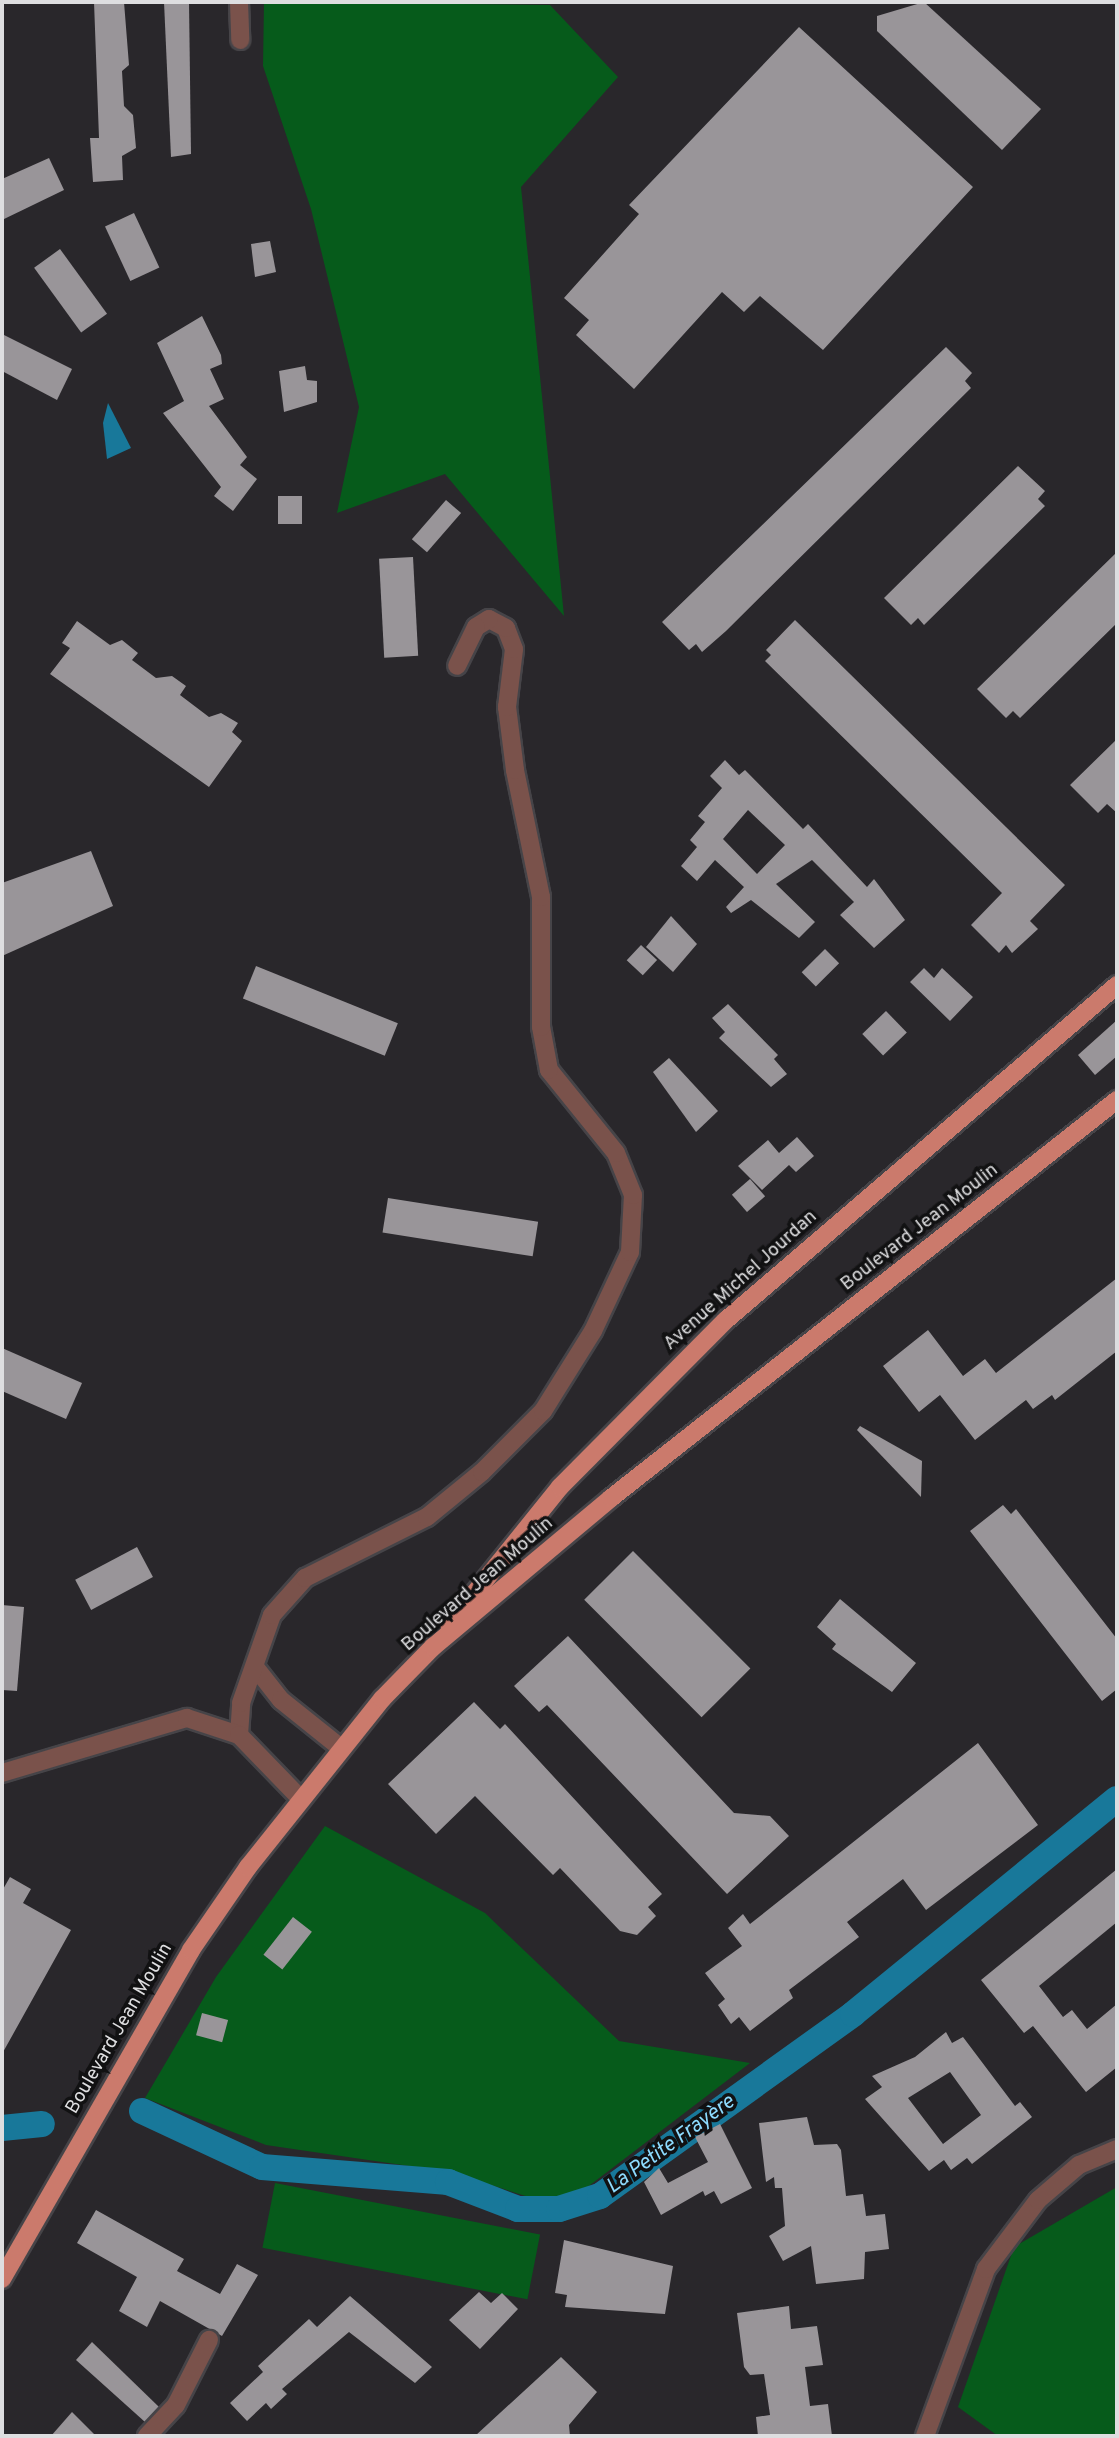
<!DOCTYPE html>
<html>
<head>
<meta charset="utf-8">
<style>
  body { margin:0 }
  #map { position:relative; width:1119px; height:2438px; overflow:hidden; background:#29272b; font-family:Overpass,sans-serif }
  div>[style] { position:absolute }
  [style*='--x'] { left:calc(var(--x)*1px); top:calc(var(--y)*1px); width:calc(var(--w)*1px); rotate:calc(var(--a)*1deg) }
  .green>* { inset:0; background:#065b1b; transform-origin:0 0 }
  .water>* { inset:0; background:#18789a }
  .canal>* { height:26px; margin:-13px; padding:0 13px; transform-origin:13px; border-radius:13px; background:#18789a }
  .building>* { inset:0; background:#999599; transform-origin:0 0 }
  .roads { filter:drop-shadow(2px 0 #464448) drop-shadow(-2px 0 #464448) drop-shadow(0 2px #464448) drop-shadow(0 -2px #464448) }
  .minor>* { height:18px; margin:-9px; padding:0 9px; transform-origin:9px; border-radius:9px; background:#7a524b }
  .major>* { height:18px; margin:-9px; padding:0 9px; transform-origin:9px; border-radius:9px; background:#cb7a6c }
  span { translate:-50% -50%; white-space:nowrap; text-align:center; line-height:1.15; -webkit-text-stroke:7px #111112; paint-order:stroke }
  .street-label { font-size:19px; color:#dedee0 }
  .water-label { font-size:21px; color:#8ddbfe; font-style:italic }
  .frame { position:absolute; inset:0; border:4px solid #dedee0; pointer-events:none }
</style>
</head>
<body>
<div id="map">
  <div class="green">
    <i style="clip-path:polygon(264px 2px,550px 5px,618px 77px,521px 187px,564px 616px,445px 474px,337px 513px,359px 407px,311px 209px,263px 66px)"></i>
    <i style="clip-path:polygon(325px 1826px,485px 1913px,619px 2041px,750px 2063px,577px 2195px,551px 2204px,450px 2172px,266px 2145px,145px 2098px,216px 1977px)"></i>
    <i style="left:275px;top:2183px;width:270px;height:66px;rotate:11deg"></i>
    <i style="clip-path:polygon(1117px 2187px,1117px 2436px,998px 2436px,958px 2407px,1014px 2247px)"></i>
  </div>
  <div class="water">
    <i style="clip-path:polygon(108px 403px,131px 448px,107px 459px,103px 423px)"></i>
  </div>
  <div class="canal">
    <i style="--x:142;--y:2111;--w:132;--a:25"></i>
    <i style="--x:262;--y:2167;--w:187;--a:4.6"></i>
    <i style="--x:448;--y:2182;--w:75;--a:21.1"></i>
    <i style="--x:518;--y:2209;--w:41;--a:0"></i>
    <i style="--x:559;--y:2209;--w:43;--a:-17.6"></i>
    <i style="--x:600;--y:2196;--w:312;--a:-35.7"></i>
    <i style="--x:853;--y:2014;--w:340;--a:-39.2"></i>
    <i style="--x:2;--y:2128;--w:40;--a:-5.7"></i>
  </div>
  <div class="building">
    <i style="clip-path:polygon(94px 2px,124px 2px,129px 65px,122px 71px,124px 106px,133px 115px,136px 148px,122px 156px,123px 180px,93px 182px,90px 138px,99px 138px)"></i>
    <i style="clip-path:polygon(164px 2px,189px 2px,191px 154px,171px 157px)"></i>
    <i style="clip-path:polygon(924px 2px,1041px 109px,1002px 150px,877px 31px,877px 16px)"></i>
    <i style="clip-path:polygon(799px 27px,973px 187px,823px 350px,760px 296px,744px 312px,722px 292px,634px 389px,576px 335px,589px 320px,564px 298px,639px 214px,629px 205px)"></i>
    <i style="clip-path:polygon(49px 158px,64px 190px,2px 220px,2px 179px)"></i>
    <i style="left:134px;top:213px;width:60px;height:32px;rotate:65deg"></i>
    <i style="clip-path:polygon(270px 241px,276px 272px,255px 277px,251px 244px)"></i>
    <i style="left:60px;top:249px;width:80px;height:32px;rotate:54deg"></i>
    <i style="clip-path:polygon(202px 316px,221px 355px,222px 364px,210px 369px,224px 399px,209px 406px,247px 457px,240px 465px,257px 479px,233px 511px,214px 496px,221px 487px,163px 413px,184px 401px,157px 343px)"></i>
    <i style="clip-path:polygon(2px 334px,72px 369px,57px 400px,2px 371px)"></i>
    <i style="clip-path:polygon(946px 347px,972px 373px,965px 381px,971px 388px,726px 631px,702px 652px,696px 644px,689px 650px,662px 622px)"></i>
    <i style="clip-path:polygon(305px 366px,307px 380px,317px 381px,317px 402px,284px 412px,279px 371px)"></i>
    <i style="clip-path:polygon(1018px 466px,1045px 491px,1038px 499px,1045px 506px,924px 625px,918px 618px,911px 625px,884px 598px)"></i>
    <i style="left:278px;top:496px;width:24px;height:28px"></i>
    <i style="left:446px;top:500px;width:20px;height:52px;rotate:41deg"></i>
    <i style="clip-path:polygon(1117px 552px,1117px 623px,1020px 718px,1013px 711px,1006px 718px,977px 689px)"></i>
    <i style="left:413px;top:557px;width:99px;height:34px;rotate:87deg"></i>
    <i style="clip-path:polygon(795px 620px,1065px 885px,1030px 921px,1038px 929px,1012px 953px,1006px 945px,999px 953px,971px 925px,1002px 893px,765px 661px,771px 655px,766px 650px)"></i>
    <i style="clip-path:polygon(77px 621px,110px 645px,122px 640px,138px 653px,132px 660px,156px 678px,172px 676px,186px 686px,180px 695px,209px 717px,221px 713px,238px 723px,232px 732px,242px 741px,209px 787px,50px 674px,70px 648px,62px 643px)"></i>
    <i style="clip-path:polygon(1117px 739px,1117px 813px,1107px 804px,1098px 813px,1070px 785px)"></i>
    <i style="clip-path:polygon(evenodd,725px 760px,739px 775px,745px 770px,803px 829px,808px 824px,867px 887px,874px 879px,905px 920px,874px 948px,840px 915px,854px 902px,812px 860px,776px 884px,815px 922px,799px 938px,751px 900px,731px 913px,726px 907px,744px 887px,715px 860px,697px 881px,681px 866px,697px 847px,690px 840px,705px 822px,698px 816px,722px 788px,710px 776px,725px 760px,748px 810px,785px 845px,757px 874px,723px 839px,748px 810px)"></i>
    <i style="clip-path:polygon(91px 851px,113px 906px,2px 956px,2px 883px)"></i>
    <i style="clip-path:polygon(671px 916px,697px 944px,673px 972px,646px 947px)"></i>
    <i style="left:641px;top:945px;width:22px;height:21px;rotate:43deg"></i>
    <i style="left:825px;top:949px;width:20px;height:33px;rotate:45deg"></i>
    <i style="left:256px;top:966px;width:153px;height:35px;rotate:22deg"></i>
    <i style="clip-path:polygon(924px 968px,934px 978px,942px 968px,973px 997px,950px 1021px,910px 982px)"></i>
    <i style="clip-path:polygon(728px 1004px,778px 1055px,774px 1059px,787px 1074px,771px 1087px,719px 1038px,725px 1032px,712px 1018px)"></i>
    <i style="left:886px;top:1011px;width:30px;height:33px;rotate:46deg"></i>
    <i style="clip-path:polygon(1117px 1020px,1117px 1056px,1095px 1075px,1078px 1055px)"></i>
    <i style="clip-path:polygon(669px 1058px,718px 1111px,696px 1132px,653px 1072px)"></i>
    <i style="clip-path:polygon(797px 1137px,814px 1156px,796px 1172px,789px 1165px,762px 1190px,738px 1166px,768px 1140px,779px 1153px)"></i>
    <i style="left:750px;top:1179px;width:23px;height:24px;rotate:49deg"></i>
    <i style="left:388px;top:1198px;width:152px;height:35px;rotate:9deg"></i>
    <i style="clip-path:polygon(1117px 1278px,1117px 1351px,1055px 1400px,1052px 1395px,1033px 1409px,1026px 1400px,975px 1440px,940px 1395px,919px 1412px,883px 1366px,928px 1330px,963px 1376px,985px 1359px,996px 1373px)"></i>
    <i style="clip-path:polygon(2px 1348px,82px 1383px,66px 1419px,2px 1391px)"></i>
    <i style="clip-path:polygon(860px 1426px,922px 1461px,921px 1497px,857px 1430px)"></i>
    <i style="clip-path:polygon(1003px 1505px,1011px 1514px,1016px 1509px,1117px 1639px,1117px 1689px,1102px 1701px,970px 1531px)"></i>
    <i style="left:137px;top:1547px;width:34px;height:70px;rotate:62deg"></i>
    <i style="left:633px;top:1551px;width:166px;height:69px;rotate:45deg"></i>
    <i style="clip-path:polygon(840px 1599px,916px 1663px,892px 1692px,832px 1649px,836px 1644px,817px 1627px)"></i>
    <i style="clip-path:polygon(2px 1605px,24px 1607px,17px 1691px,2px 1690px)"></i>
    <i style="clip-path:polygon(568px 1636px,734px 1813px,770px 1816px,789px 1836px,727px 1894px,547px 1705px,539px 1712px,514px 1686px)"></i>
    <i style="clip-path:polygon(474px 1702px,500px 1729px,505px 1724px,662px 1894px,648px 1907px,656px 1916px,637px 1935px,620px 1931px,560px 1868px,553px 1875px,475px 1796px,436px 1834px,388px 1784px)"></i>
    <i style="clip-path:polygon(978px 1743px,1038px 1825px,926px 1910px,903px 1879px,847px 1922px,859px 1937px,789px 1990px,793px 1998px,750px 2031px,739px 2017px,731px 2024px,718px 2005px,725px 1999px,705px 1973px,742px 1946px,728px 1928px,743px 1914px,750px 1924px)"></i>
    <i style="clip-path:polygon(1117px 1869px,1117px 1922px,1039px 1986px,1063px 2017px,1072px 2010px,1087px 2029px,1117px 2004px,1117px 2067px,1086px 2092px,1033px 2026px,1024px 2033px,981px 1980px)"></i>
    <i style="clip-path:polygon(10px 1877px,31px 1889px,23px 1903px,71px 1930px,2px 2054px,2px 1891px)"></i>
    <i style="left:293px;top:1917px;width:24px;height:48px;rotate:38deg"></i>
    <i style="left:202px;top:2013px;width:27px;height:23px;rotate:15deg"></i>
    <i style="clip-path:polygon(evenodd,946px 2032px,952px 2043px,963px 2037px,1015px 2106px,1020px 2102px,1032px 2117px,972px 2164px,967px 2158px,951px 2170px,944px 2160px,929px 2171px,865px 2099px,882px 2087px,872px 2076px,915px 2057px,946px 2032px,950px 2072px,981px 2115px,943px 2144px,908px 2098px,950px 2072px)"></i>
    <i style="clip-path:polygon(807px 2117px,814px 2145px,837px 2144px,841px 2150px,846px 2196px,863px 2194px,866px 2216px,885px 2214px,889px 2249px,865px 2252px,864px 2279px,816px 2284px,811px 2246px,783px 2261px,769px 2236px,785px 2226px,782px 2188px,775px 2188px,774px 2177px,766px 2182px,759px 2123px)"></i>
    <i style="clip-path:polygon(720px 2124px,752px 2188px,721px 2204px,714px 2191px,705px 2196px,703px 2191px,661px 2215px,644px 2182px,659px 2168px,668px 2183px,708px 2162px,695px 2137px)"></i>
    <i style="clip-path:polygon(96px 2210px,184px 2259px,177px 2271px,220px 2294px,237px 2264px,258px 2275px,222px 2336px,160px 2301px,147px 2327px,119px 2311px,137px 2277px,77px 2243px)"></i>
    <i style="clip-path:polygon(564px 2240px,673px 2266px,665px 2314px,565px 2307px,567px 2295px,555px 2293px)"></i>
    <i style="clip-path:polygon(479px 2292px,491px 2303px,502px 2293px,518px 2309px,480px 2349px,449px 2320px)"></i>
    <i style="clip-path:polygon(350px 2296px,432px 2367px,415px 2383px,349px 2332px,282px 2389px,287px 2394px,271px 2409px,266px 2403px,247px 2421px,230px 2403px,263px 2372px,258px 2366px,309px 2319px,317px 2327px)"></i>
    <i style="clip-path:polygon(789px 2306px,791px 2329px,817px 2326px,823px 2365px,805px 2367px,810px 2406px,828px 2404px,832px 2436px,758px 2436px,756px 2417px,770px 2415px,764px 2374px,750px 2375px,744px 2367px,737px 2313px)"></i>
    <i style="clip-path:polygon(92px 2342px,159px 2407px,145px 2422px,76px 2360px)"></i>
    <i style="clip-path:polygon(561px 2357px,597px 2392px,569px 2425px,570px 2436px,475px 2436px)"></i>
    <i style="clip-path:polygon(72px 2412px,96px 2436px,51px 2436px)"></i>
  </div>
  <div class="roads">
    <div class="minor">
      <i style="--x:239;--y:2;--w:38;--a:88"></i>
      <i style="--x:255;--y:1667;--w:42;--a:51.8"></i>
      <i style="--x:281;--y:1700;--w:77;--a:38.7"></i>
      <i style="--x:239;--y:1735;--w:32;--a:-86"></i>
      <i style="--x:241;--y:1703;--w:93;--a:-70.6"></i>
      <i style="--x:272;--y:1615;--w:50;--a:-48.3"></i>
      <i style="--x:305;--y:1578;--w:136;--a:-26.6"></i>
      <i style="--x:427;--y:1517;--w:71;--a:-39.3"></i>
      <i style="--x:482;--y:1472;--w:86;--a:-45"></i>
      <i style="--x:543;--y:1411;--w:94;--a:-58"></i>
      <i style="--x:593;--y:1331;--w:87;--a:-64.9"></i>
      <i style="--x:630;--y:1252;--w:57;--a:-87"></i>
      <i style="--x:633;--y:1195;--w:45;--a:-112"></i>
      <i style="--x:616;--y:1153;--w:107;--a:-128.9"></i>
      <i style="--x:549;--y:1070;--w:44;--a:-100.5"></i>
      <i style="--x:541;--y:1027;--w:130;--a:-90"></i>
      <i style="--x:541;--y:897;--w:130;--a:-101.6"></i>
      <i style="--x:515;--y:770;--w:64;--a:-97.2"></i>
      <i style="--x:507;--y:707;--w:58;--a:-83.1"></i>
      <i style="--x:514;--y:649;--w:22;--a:-111"></i>
      <i style="--x:506;--y:628;--w:19;--a:-152"></i>
      <i style="--x:489;--y:619;--w:15;--a:148"></i>
      <i style="--x:476;--y:627;--w:43;--a:116"></i>
      <i style="--x:2;--y:1773;--w:193;--a:-16.6"></i>
      <i style="--x:187;--y:1718;--w:55;--a:18.1"></i>
      <i style="--x:239;--y:1735;--w:89;--a:45.9"></i>
      <i style="--x:147;--y:2436;--w:42;--a:-46.9"></i>
      <i style="--x:176;--y:2405;--w:73;--a:-63.1"></i>
      <i style="--x:925;--y:2436;--w:178;--a:-69.9"></i>
      <i style="--x:986;--y:2269;--w:86;--a:-53"></i>
      <i style="--x:1038;--y:2200;--w:54;--a:-40.5"></i>
      <i style="--x:1079;--y:2165;--w:41;--a:-22.8"></i>
    </div>
    <div class="major">
      <i style="--x:449;--y:1625;--w:177;--a:-51.2"></i>
      <i style="--x:560;--y:1487;--w:235;--a:-45.2"></i>
      <i style="--x:726;--y:1320;--w:515;--a:-40.59"></i>
      <i style="--x:2;--y:2279;--w:379;--a:-60.1"></i>
      <i style="--x:191;--y:1950;--w:101;--a:-55.5"></i>
      <i style="--x:248;--y:1867;--w:215;--a:-51.4"></i>
      <i style="--x:382;--y:1699;--w:73;--a:-45.6"></i>
      <i style="--x:433;--y:1647;--w:232;--a:-39.9"></i>
      <i style="--x:611;--y:1498;--w:644;--a:-38.19"></i>
    </div>
  </div>
  <div class="street-label">
    <span style="left:920px;top:1228px;rotate:-38deg">Boulevard Jean Moulin</span>
    <span style="left:741px;top:1281px;rotate:-42deg">Avenue Michel Jourdan</span>
    <span style="left:478px;top:1585px;rotate:-41deg">Boulevard Jean Moulin</span>
    <span style="left:120px;top:2029px;rotate:-60deg">Boulevard Jean Moulin</span>
  </div>
  <div class="water-label">
    <span style="left:671px;top:2145px;rotate:-36deg">La Petite Frayère</span>
  </div>
  <div class="frame"></div>
</div>
</body>
</html>
